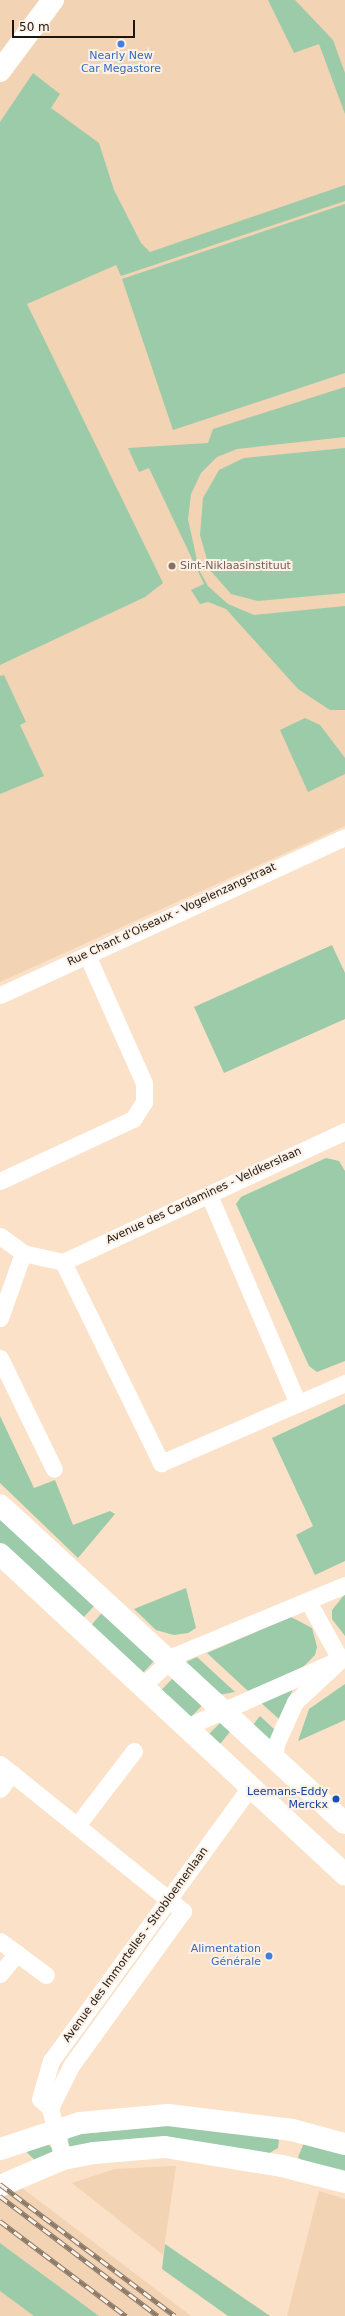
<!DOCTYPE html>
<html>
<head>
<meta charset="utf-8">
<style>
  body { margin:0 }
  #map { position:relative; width:345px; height:2316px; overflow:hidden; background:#fbe1c7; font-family:"DejaVu Sans",sans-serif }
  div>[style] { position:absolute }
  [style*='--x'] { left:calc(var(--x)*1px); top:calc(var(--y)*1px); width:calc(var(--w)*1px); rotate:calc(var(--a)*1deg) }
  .built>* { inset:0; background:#f2d3b3 }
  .green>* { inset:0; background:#9bcba9; transform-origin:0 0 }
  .street>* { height:17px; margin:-8.5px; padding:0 8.5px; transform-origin:8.5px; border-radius:8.5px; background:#fff }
  .secondary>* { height:22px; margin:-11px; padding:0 11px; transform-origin:11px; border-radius:11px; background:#fff }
  .primary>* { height:22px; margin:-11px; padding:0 11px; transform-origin:11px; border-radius:11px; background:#fff }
  .rail>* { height:4.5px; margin-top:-2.25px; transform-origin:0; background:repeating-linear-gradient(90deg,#fcf1e7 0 9px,#8c7a69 0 18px); box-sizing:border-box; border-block:1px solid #8c7a69 }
  .dots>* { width:11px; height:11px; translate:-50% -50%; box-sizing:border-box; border:2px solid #fcf1e7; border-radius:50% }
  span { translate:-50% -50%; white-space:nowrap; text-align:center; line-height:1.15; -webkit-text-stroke:4px #fcf1e7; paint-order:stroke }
  .shop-label { font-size:11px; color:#366cbe }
  .right { translate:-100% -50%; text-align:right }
  .education-label { font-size:11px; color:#785e54 }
  .left { translate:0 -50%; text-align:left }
  .street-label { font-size:11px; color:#1e150c }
  .transit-label { font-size:11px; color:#164399 }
  .scale { position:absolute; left:12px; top:20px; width:123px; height:18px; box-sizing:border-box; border:2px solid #1e150c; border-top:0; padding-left:5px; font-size:12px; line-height:14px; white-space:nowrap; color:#1e150c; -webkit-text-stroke:3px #fcf1e7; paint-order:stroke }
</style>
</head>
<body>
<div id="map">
  <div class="built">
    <i style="clip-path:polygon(0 0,345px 0,345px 826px,0 982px,0 265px,64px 286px,0 151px)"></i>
    <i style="clip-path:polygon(176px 2166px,163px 2255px,72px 2183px,115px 2169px)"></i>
    <i style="clip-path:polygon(0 2172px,34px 2197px,191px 2316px,99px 2316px,0 2243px)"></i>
    <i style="clip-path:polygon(319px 2191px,345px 2199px,345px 2316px,287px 2316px)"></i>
    <i style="clip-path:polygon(0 2263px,67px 2316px,0 2316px)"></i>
  </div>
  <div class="green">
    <i style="clip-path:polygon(268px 0,295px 0,333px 40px,345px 73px,345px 114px,319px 44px,294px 53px)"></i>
    <i style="clip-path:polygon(33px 73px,60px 94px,51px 108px,99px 143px,114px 190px,141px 243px,150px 252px,345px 185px,345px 201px,121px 276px,116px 265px,27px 304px,163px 583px,145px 597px,0 665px,0 122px)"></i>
    <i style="clip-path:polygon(345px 204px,345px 373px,173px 430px,122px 279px)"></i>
    <i style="clip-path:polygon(345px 387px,345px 437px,237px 449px,217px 457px,201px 473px,191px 494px,188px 519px,199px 570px,208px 586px,228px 604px,254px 615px,345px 606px,345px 710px,330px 710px,298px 689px,226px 609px,208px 602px,200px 604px,191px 590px,204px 584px,149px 468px,139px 472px,128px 448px,208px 443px,213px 429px)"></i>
    <i style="clip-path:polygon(345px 448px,345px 593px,258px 601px,231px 594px,210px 570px,200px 535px,203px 498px,219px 470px,244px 458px)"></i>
    <i style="clip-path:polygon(4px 675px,26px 722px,20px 725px,44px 776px,0 794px,0 676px)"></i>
    <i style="clip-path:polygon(305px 718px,320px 725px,345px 758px,345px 774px,308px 792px,280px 730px)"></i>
    <i style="clip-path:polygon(332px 945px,345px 973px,345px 1019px,224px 1073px,194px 1007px)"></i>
    <i style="clip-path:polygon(326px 1158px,339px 1161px,345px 1171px,345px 1361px,317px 1372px,309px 1366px,236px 1204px,241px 1197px)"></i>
    <i style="clip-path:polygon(345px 1404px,345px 1561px,315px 1575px,296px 1535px,313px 1526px,272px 1438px)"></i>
    <i style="clip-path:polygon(0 1416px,34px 1488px,55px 1480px,73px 1525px,110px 1511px,115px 1514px,78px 1558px,0 1483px)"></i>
    <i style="clip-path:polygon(0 1514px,96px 1604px,80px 1621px,0 1548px)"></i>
    <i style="clip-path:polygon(186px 1588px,196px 1628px,188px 1633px,174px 1635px,156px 1630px,134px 1609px)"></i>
    <i style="clip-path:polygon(345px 1594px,345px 1636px,332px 1619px,332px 1610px)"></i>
    <i style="clip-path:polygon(105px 1609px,154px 1661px,142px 1674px,88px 1629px)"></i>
    <i style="clip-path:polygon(291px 1617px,312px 1628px,317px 1647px,315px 1655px,303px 1667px,248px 1691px,207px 1653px)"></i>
    <i style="clip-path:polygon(197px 1657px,235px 1692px,218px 1695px,184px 1663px)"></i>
    <i style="left:174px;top:1677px;width:40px;height:21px;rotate:44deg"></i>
    <i style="clip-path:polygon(345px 1684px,345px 1720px,298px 1741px,309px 1709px)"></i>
    <i style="clip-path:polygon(294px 1687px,279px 1719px,260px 1702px)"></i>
    <i style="clip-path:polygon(260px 1716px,275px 1730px,271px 1741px,252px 1726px)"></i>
    <i style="clip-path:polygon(221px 1722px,233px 1728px,217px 1748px,208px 1735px)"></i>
    <i style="clip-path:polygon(184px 2124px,275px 2136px,279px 2140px,278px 2148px,266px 2155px,70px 2148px,68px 2141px,69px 2135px)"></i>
    <i style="clip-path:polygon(46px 2141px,53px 2150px,51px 2155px,38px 2163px,20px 2146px)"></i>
    <i style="clip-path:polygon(304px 2143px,345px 2151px,345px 2175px,305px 2164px,298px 2157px)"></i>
    <i style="clip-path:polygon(0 2243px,99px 2316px,34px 2316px,0 2291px)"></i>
    <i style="clip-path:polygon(165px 2244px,270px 2316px,228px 2316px,162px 2269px)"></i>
  </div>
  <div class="street">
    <i style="--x:0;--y:995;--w:379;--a:-24.6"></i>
    <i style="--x:0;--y:1181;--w:147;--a:-25"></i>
    <i style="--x:133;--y:1119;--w:20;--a:-57"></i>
    <i style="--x:144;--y:1102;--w:19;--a:-90"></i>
    <i style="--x:144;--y:1083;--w:140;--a:-114"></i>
    <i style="--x:209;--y:1195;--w:227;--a:66.9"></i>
    <i style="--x:0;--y:1236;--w:29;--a:36"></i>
    <i style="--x:23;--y:1253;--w:41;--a:12.7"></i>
    <i style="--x:63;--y:1262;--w:311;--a:-24.9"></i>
    <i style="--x:63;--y:1262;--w:224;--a:64"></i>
    <i style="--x:161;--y:1463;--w:201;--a:-23.5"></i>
    <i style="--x:0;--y:1318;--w:69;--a:-70.5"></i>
    <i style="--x:0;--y:1358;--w:123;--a:64.1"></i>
    <i style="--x:308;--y:1601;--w:66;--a:61.1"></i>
    <i style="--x:142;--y:1686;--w:46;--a:-42.4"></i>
    <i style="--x:176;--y:1655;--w:183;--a:-22.5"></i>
    <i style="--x:186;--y:1727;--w:174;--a:-23.8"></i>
    <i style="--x:274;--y:1760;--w:16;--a:-83"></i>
    <i style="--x:276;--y:1744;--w:46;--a:-65.7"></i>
    <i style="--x:295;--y:1702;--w:59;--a:-42.9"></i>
    <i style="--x:0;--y:1764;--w:235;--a:38.8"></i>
    <i style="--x:183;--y:1911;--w:191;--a:125.9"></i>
    <i style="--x:71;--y:2066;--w:47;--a:116.6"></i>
    <i style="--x:0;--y:1789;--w:20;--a:-53"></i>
    <i style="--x:78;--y:1824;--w:92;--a:-52.5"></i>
    <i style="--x:0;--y:1941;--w:57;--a:36.5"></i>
    <i style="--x:0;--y:1974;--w:27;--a:-51"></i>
    <i style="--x:63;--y:2159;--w:53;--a:-104.3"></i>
    <i style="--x:50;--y:2108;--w:13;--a:-138"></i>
    <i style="--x:40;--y:2099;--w:40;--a:-74"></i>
    <i style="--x:51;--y:2061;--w:340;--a:-54"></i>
  </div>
  <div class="secondary">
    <i style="--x:0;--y:1505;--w:469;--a:42.7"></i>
    <i style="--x:0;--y:1554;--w:471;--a:42.9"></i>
  </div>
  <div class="primary">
    <i style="--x:0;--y:71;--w:89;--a:-53.3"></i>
    <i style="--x:0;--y:2149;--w:84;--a:-18"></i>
    <i style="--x:80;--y:2123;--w:88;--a:-5.2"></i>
    <i style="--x:168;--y:2115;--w:125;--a:6.9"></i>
    <i style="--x:292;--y:2130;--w:55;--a:14.8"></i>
    <i style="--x:0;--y:2186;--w:69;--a:-23.2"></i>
    <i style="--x:63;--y:2159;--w:32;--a:-11"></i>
    <i style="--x:94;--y:2153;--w:71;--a:-4.8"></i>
    <i style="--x:165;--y:2147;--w:119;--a:9.2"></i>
    <i style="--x:282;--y:2166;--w:65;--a:14.3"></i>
  </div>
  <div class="rail">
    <i style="--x:0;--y:2184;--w:219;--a:37"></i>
    <i style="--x:0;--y:2196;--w:198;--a:37.2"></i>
    <i style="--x:0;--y:2221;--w:158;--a:37"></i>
  </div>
  <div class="dots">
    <i style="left:121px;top:44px;background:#3f7fe0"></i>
    <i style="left:172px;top:566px;background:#8d6e63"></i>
    <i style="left:336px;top:1799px;background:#1a4fb4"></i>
    <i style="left:269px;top:1956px;background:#3f7fe0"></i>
  </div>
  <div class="shop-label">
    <span style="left:121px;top:63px">Nearly New<br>Car Megastore</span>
    <span class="right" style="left:261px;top:1956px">Alimentation<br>Générale</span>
  </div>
  <div class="education-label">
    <span class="left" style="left:180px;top:566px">Sint-Niklaasinstituut</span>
  </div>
  <div class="street-label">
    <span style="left:172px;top:915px;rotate:-25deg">Rue Chant d'Oiseaux - Vogelenzangstraat</span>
    <span style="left:204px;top:1196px;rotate:-25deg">Avenue des Cardamines - Veldkerslaan</span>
    <span style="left:136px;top:1945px;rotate:-54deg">Avenue des Immortelles - Strobloemenlaan</span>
  </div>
  <div class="transit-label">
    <span class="right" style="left:328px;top:1799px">Leemans-Eddy<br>Merckx</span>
  </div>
  <div class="scale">50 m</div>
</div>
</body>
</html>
